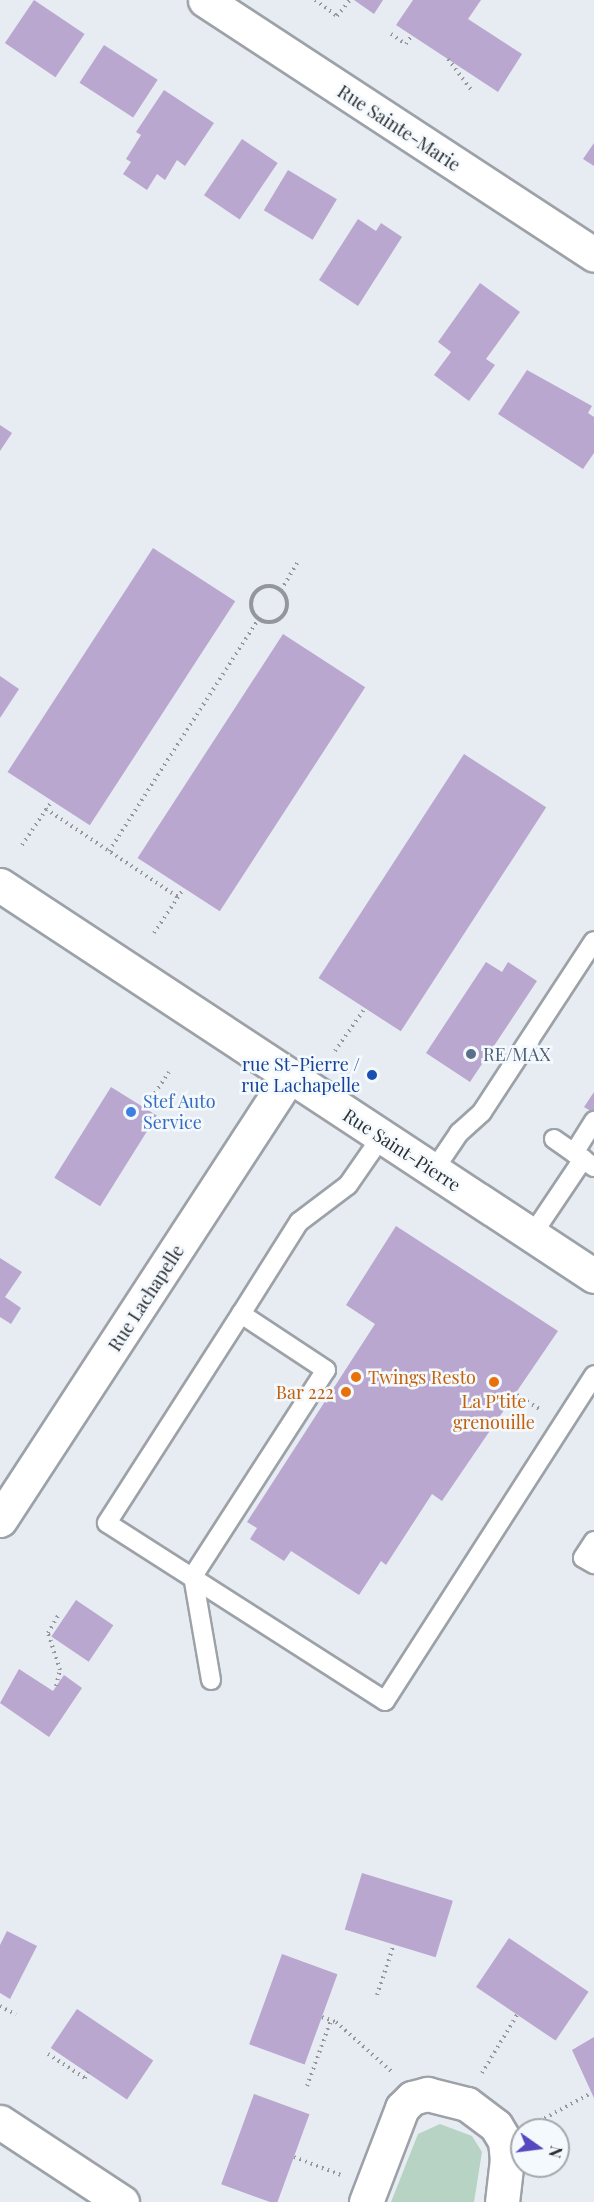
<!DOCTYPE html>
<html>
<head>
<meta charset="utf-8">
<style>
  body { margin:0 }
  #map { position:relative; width:594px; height:2202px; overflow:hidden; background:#e6ecf2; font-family:"Playfair Display",serif }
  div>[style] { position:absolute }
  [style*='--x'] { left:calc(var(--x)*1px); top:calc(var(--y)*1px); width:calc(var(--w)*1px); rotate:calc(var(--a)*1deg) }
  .green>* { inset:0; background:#b7d3c3 }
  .building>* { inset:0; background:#b9a7cf; transform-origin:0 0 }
  .path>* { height:4px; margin-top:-2px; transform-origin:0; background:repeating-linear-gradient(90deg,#93979c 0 1.5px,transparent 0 6px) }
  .path>.ring { margin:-2px; padding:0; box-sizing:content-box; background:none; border:4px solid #93979c; border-radius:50% }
  .roads { filter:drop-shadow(2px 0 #9ca2a8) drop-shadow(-2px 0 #9ca2a8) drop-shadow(0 2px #9ca2a8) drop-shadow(0 -2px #9ca2a8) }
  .lane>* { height:18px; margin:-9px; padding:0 9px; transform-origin:9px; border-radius:9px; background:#fff }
  .street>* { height:33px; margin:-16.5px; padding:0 16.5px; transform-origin:16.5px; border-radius:16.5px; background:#fff }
  .secondary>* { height:33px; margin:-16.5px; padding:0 16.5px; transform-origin:16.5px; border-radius:16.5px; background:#fff }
  .dots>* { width:16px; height:16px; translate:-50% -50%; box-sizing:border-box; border:3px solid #f4f9fe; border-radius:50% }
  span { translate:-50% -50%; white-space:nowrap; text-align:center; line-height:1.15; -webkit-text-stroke:5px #f4f9fe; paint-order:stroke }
  .street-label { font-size:18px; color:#2b2e30 }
  .service-label { font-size:18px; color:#4e5e75 }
  .left { translate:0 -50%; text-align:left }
  .transit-label { font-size:18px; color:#164399 }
  .right { translate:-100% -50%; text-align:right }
  .shop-label { font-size:18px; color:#366cbe }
  .food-label { font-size:18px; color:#c56008 }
  .north { position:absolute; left:510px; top:2118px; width:60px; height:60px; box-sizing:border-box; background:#f4f9fe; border:2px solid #a4a8ac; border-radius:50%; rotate:104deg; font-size:16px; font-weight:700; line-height:24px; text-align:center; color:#2b2e30 }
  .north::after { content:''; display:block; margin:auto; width:21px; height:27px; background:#5548c0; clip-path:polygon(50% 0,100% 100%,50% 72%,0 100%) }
</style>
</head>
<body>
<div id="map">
  <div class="green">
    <i style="clip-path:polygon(440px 2124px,472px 2136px,482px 2152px,474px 2202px,391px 2202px,418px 2134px)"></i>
  </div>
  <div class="building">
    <i style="left:34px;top:0;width:61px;height:52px;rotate:34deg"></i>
    <i style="clip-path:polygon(354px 0,383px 0,374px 14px)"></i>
    <i style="clip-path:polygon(413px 0,481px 0,468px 19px,522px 54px,498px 92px,396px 25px)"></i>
    <i style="left:104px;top:45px;width:64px;height:45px;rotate:33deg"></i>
    <i style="clip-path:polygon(164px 90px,214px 123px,185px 166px,177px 160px,165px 180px,157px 174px,147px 190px,123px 174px,131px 162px,126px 159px,141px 135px,136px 132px)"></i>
    <i style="left:242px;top:139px;width:43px;height:68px;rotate:34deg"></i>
    <i style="clip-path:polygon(594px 143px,594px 166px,583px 159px)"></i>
    <i style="left:288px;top:170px;width:57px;height:47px;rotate:31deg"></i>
    <i style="clip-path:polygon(358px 219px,376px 231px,381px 223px,402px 237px,358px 306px,319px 280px)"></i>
    <i style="clip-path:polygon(480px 283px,520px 312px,486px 359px,495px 365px,469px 401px,434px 375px,451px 352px,438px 342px)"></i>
    <i style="clip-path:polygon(527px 370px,592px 406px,588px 413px,594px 417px,594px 453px,583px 469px,498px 414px)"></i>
    <i style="clip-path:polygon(0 425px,12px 433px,0 451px)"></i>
    <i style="left:153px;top:548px;width:98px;height:267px;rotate:33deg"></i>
    <i style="left:283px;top:634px;width:98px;height:267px;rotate:33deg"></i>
    <i style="clip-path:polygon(0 676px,19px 689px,0 718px)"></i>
    <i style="left:464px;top:754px;width:98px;height:267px;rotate:33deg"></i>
    <i style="clip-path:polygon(486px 962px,502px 972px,508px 962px,537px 981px,470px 1082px,426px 1053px)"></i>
    <i style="left:111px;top:1087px;width:54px;height:107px;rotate:32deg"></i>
    <i style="clip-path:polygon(594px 1092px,594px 1113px,584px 1107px)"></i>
    <i style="clip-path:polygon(396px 1226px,558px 1331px,442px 1501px,432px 1494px,386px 1565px,381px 1561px,359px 1595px,291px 1551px,284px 1561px,250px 1539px,257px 1528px,247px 1522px,375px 1324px,346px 1305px)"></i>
    <i style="clip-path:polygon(0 1258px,22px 1272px,5px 1297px,21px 1308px,11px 1324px,0 1317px)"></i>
    <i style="left:76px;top:1600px;width:45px;height:44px;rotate:34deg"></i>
    <i style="clip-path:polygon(19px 1669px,53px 1691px,64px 1675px,82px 1688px,49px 1737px,0 1703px)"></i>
    <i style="left:362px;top:1873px;width:95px;height:59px;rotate:17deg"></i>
    <i style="clip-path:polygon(7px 1931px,37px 1946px,10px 1999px,0 1993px,0 1945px)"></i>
    <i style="left:509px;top:1938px;width:96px;height:59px;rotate:34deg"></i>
    <i style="left:282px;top:1954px;width:59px;height:96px;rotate:20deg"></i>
    <i style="left:77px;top:2009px;width:92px;height:47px;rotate:34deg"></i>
    <i style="clip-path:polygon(594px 2037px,594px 2098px,572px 2050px)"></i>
    <i style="left:254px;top:2094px;width:59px;height:96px;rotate:20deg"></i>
  </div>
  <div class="path">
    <i style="--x:315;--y:0;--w:27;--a:36"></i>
    <i style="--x:337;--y:16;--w:21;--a:-51"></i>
    <i style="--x:391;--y:34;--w:18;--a:34"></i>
    <i style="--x:406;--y:44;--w:11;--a:-56"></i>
    <i style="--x:448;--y:59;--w:40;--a:53"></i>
    <i class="ring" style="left:251px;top:586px;width:32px;height:32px"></i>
    <i style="--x:281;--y:590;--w:35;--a:-59"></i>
    <i style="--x:46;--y:809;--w:159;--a:33.7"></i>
    <i style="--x:22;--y:845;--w:53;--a:-55.7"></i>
    <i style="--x:109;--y:851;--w:277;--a:-57.2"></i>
    <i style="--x:154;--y:933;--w:54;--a:-56.3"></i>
    <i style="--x:335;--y:1051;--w:52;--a:-55.1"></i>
    <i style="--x:145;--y:1108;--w:43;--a:-56.3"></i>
    <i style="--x:517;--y:1395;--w:26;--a:32"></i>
    <i style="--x:56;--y:1686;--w:16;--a:-76"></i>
    <i style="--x:60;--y:1670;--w:39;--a:-108"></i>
    <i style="--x:48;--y:1633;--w:20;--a:-60"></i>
    <i style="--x:377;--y:1995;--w:54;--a:-71.6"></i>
    <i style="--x:0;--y:2006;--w:18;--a:29"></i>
    <i style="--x:322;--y:2017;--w:15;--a:20"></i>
    <i style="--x:336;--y:2022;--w:74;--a:41.7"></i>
    <i style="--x:48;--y:2054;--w:44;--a:33"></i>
    <i style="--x:85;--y:2078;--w:7;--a:-63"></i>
    <i style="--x:482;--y:2073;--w:68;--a:-58.9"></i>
    <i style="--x:307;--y:2086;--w:70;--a:-70"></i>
    <i style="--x:534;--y:2124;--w:65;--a:-28.5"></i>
    <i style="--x:294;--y:2157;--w:50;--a:21"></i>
  </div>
  <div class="roads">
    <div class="lane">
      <i style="--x:554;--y:1139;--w:49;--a:35"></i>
      <i style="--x:574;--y:1153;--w:38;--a:-58"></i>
      <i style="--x:434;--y:1170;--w:45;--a:-56"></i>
      <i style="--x:459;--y:1133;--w:31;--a:-42"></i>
      <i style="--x:482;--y:1112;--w:204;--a:-56.8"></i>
      <i style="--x:532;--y:1235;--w:92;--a:-56.1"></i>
      <i style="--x:241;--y:1314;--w:248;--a:122.7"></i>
      <i style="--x:107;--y:1523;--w:330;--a:32.6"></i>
      <i style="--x:385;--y:1701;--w:387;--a:-57.3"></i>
      <i style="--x:594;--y:1541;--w:20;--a:123"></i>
      <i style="--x:583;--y:1558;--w:13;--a:29"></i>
      <i style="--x:211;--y:1680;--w:106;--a:-99.8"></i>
      <i style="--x:193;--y:1576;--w:245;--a:-57.2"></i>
      <i style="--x:326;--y:1370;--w:102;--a:-146.6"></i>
      <i style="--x:241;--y:1314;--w:109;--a:-57.8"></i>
      <i style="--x:299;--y:1222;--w:61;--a:-37.1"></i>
      <i style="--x:348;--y:1185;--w:60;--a:-55.2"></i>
    </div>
    <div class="street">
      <i style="--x:205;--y:0;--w:465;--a:33.2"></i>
      <i style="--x:0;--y:1520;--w:531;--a:-56.91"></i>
      <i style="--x:0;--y:2122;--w:146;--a:33.3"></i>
      <i style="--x:366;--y:2202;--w:101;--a:-69"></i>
      <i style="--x:402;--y:2108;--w:14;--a:-45"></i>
      <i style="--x:412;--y:2098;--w:16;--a:-15"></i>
      <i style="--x:427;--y:2094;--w:41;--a:14"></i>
      <i style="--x:467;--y:2104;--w:36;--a:37"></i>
      <i style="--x:496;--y:2126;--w:17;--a:59"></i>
      <i style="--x:505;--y:2141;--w:18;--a:84"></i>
      <i style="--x:507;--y:2159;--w:43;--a:96.6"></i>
    </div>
    <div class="secondary">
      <i style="--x:0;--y:885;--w:711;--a:33.35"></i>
    </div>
  </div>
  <div class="dots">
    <i style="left:471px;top:1054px;background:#5c6f8a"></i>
    <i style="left:372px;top:1075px;background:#1a4fb4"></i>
    <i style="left:131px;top:1112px;background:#3f7fe0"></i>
    <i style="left:356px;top:1377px;background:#e8710a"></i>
    <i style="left:494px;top:1382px;background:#e8710a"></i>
    <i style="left:346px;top:1392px;background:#e8710a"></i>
  </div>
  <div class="street-label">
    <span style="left:399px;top:128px;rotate:33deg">Rue Sainte-Marie</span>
    <span style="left:402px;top:1150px;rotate:33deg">Rue Saint-Pierre</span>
    <span style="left:146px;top:1298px;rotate:-57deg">Rue Lachapelle</span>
  </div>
  <div class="service-label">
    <span class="left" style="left:483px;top:1054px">RE/MAX</span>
  </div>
  <div class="transit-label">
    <span class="right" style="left:360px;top:1075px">rue St-Pierre /<br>rue Lachapelle</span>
  </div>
  <div class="shop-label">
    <span class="left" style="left:143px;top:1112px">Stef Auto<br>Service</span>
  </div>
  <div class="food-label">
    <span class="left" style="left:368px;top:1377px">Twings Resto</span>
    <span class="right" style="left:334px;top:1392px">Bar 222</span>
    <span style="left:494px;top:1412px">La P'tite<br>grenouille</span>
  </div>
  <div class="north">N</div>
</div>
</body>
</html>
